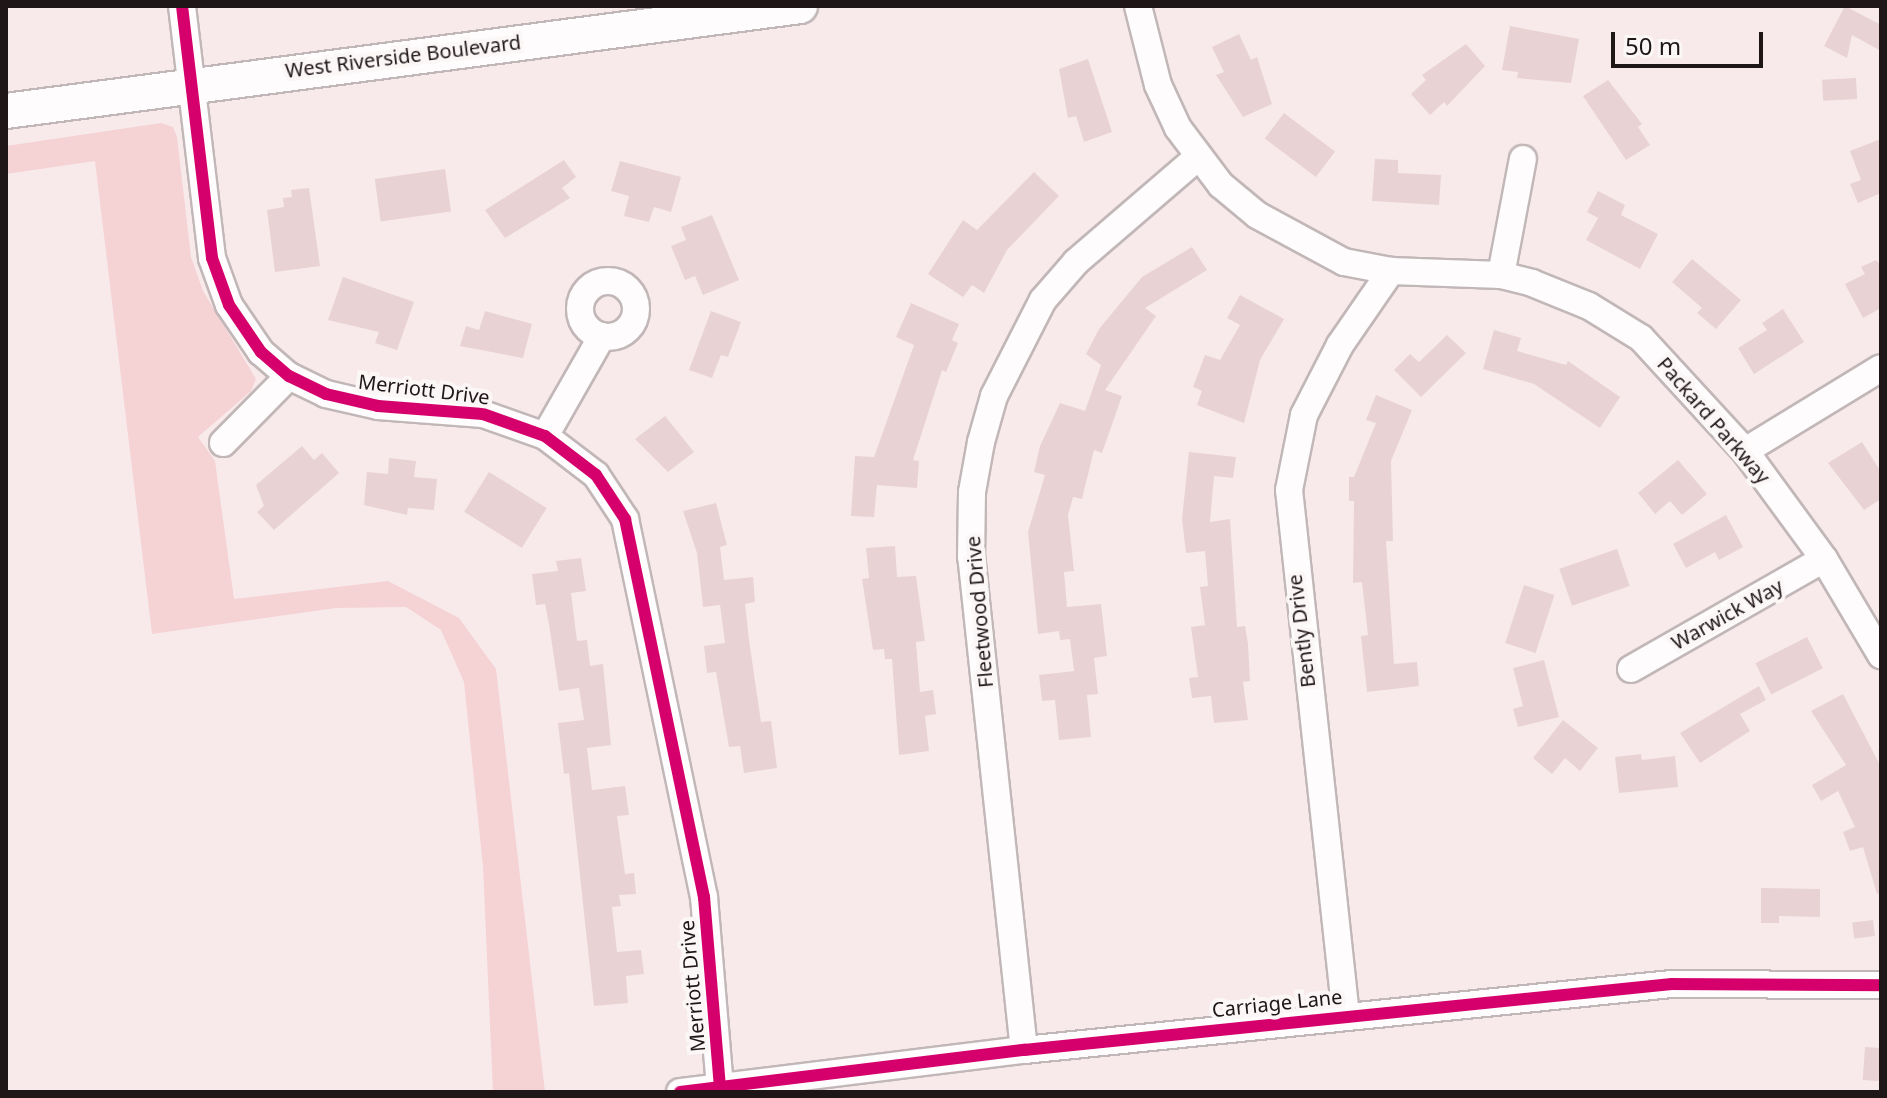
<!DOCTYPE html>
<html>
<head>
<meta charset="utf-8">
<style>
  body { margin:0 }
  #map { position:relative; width:1887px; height:1098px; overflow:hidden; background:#f8eaeb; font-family:"Noto Sans",sans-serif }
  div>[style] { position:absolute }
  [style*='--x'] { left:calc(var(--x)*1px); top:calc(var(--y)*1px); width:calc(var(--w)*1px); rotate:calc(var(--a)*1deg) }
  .green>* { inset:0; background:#f5d2d4 }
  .building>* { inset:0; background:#e8d2d4; transform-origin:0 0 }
  .roads { filter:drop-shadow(2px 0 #c2b7b8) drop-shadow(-2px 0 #c2b7b8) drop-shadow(0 2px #c2b7b8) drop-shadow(0 -2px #c2b7b8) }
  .minor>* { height:26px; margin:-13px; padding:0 13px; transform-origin:13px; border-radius:13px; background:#fefcfc }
  .minor>.ring { margin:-13px; padding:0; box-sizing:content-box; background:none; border:26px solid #fefcfc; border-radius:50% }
  .major>* { height:34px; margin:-17px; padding:0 17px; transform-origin:17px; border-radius:17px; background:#fefcfc }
  .cycleway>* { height:12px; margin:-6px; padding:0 6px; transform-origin:6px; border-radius:6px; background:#d6006c }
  span { translate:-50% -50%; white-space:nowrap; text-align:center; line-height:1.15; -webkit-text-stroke:8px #fcf7f7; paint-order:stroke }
  .street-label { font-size:20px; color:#1f1617 }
  .frame { position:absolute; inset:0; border:8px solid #1f1617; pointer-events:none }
  .scale { position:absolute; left:1611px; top:32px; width:152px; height:36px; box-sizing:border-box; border:4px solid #1f1617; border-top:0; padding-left:10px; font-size:24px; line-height:28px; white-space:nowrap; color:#1f1617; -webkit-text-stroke:6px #fcf7f7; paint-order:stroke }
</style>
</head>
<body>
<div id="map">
  <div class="green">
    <i style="clip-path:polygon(161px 123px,173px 127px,177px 137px,191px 257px,203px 291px,256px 379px,251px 391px,198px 437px,215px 461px,234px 599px,388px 581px,459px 618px,496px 669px,545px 1092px,493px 1092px,483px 867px,464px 682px,441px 630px,406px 607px,336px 608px,152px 634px,95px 161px,6px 174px,6px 146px)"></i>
  </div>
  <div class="building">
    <i style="clip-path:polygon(1845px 6px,1881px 25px,1881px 51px,1852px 35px,1847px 58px,1824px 46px)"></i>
    <i style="clip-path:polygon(1510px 26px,1579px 39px,1571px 83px,1517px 78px,1518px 72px,1502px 70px)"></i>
    <i style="clip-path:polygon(1239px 34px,1251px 60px,1257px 57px,1272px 104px,1243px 117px,1216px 75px,1224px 72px,1212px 47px)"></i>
    <i style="clip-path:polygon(1466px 44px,1485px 66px,1447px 106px,1444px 102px,1430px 115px,1411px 94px,1426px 80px,1422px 75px)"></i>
    <i style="clip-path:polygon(1088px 59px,1112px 132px,1084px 142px,1076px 116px,1068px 118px,1059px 69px)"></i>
    <i style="left:1856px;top:78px;width:21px;height:34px;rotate:87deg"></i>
    <i style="clip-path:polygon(1608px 80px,1642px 124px,1638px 127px,1650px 145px,1626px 160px,1583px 96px)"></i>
    <i style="left:1284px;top:113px;width:64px;height:32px;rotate:37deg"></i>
    <i style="clip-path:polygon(1881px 139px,1881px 193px,1858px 203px,1850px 184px,1861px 180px,1850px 151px)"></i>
    <i style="clip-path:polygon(1375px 159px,1398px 160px,1398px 173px,1441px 175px,1439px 205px,1372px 201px)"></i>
    <i style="clip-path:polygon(564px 160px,576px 177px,562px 188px,570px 198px,505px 238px,485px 210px)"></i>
    <i style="clip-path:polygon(620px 161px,681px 177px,671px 212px,654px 207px,649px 222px,624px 216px,629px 196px,611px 191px)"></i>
    <i style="left:445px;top:169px;width:43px;height:71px;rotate:82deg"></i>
    <i style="clip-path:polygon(1034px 172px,1059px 196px,1007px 250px,984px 293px,972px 285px,963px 297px,928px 274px,963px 220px,977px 230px)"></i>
    <i style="clip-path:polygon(309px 188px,320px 266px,275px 272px,267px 210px,284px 207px,283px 198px,292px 197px,291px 190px)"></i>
    <i style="clip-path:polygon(1598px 191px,1625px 205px,1621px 215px,1658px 234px,1640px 269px,1586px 240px,1598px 218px,1587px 212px)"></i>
    <i style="clip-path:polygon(712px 215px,739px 280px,703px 295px,695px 276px,685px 280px,671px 246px,686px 240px,681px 227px)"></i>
    <i style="clip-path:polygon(1192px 247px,1207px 270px,1145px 308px,1156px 316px,1105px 390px,1122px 396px,1102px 453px,1094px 450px,1082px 499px,1073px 497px,1068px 515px,1074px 571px,1064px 572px,1067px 607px,1101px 604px,1107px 656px,1094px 658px,1098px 694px,1087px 695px,1091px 737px,1059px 740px,1055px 700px,1042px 701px,1039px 675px,1074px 671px,1070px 639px,1060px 640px,1059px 631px,1038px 634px,1028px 532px,1045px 475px,1034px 472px,1040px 446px,1060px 403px,1085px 411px,1101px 365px,1086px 354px,1099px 329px,1142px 277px)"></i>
    <i style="clip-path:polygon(1692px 259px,1741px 300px,1716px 329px,1697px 313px,1702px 308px,1672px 282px)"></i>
    <i style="clip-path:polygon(1876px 260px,1881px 265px,1881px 308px,1863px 318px,1845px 284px,1865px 274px,1861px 267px)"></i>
    <i style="clip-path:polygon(343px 277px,414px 302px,397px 350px,375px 343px,379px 332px,328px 320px)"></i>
    <i style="clip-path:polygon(1240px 295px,1284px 319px,1260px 360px,1244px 423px,1197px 405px,1202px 391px,1193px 387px,1205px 355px,1220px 360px,1240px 325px,1227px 318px)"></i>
    <i style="clip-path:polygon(911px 303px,959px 324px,952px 340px,958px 343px,946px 372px,942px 370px,913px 460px,919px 461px,917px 488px,877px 485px,874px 517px,851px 516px,855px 456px,874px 457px,914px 345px,896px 337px)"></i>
    <i style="clip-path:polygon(1783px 309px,1804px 342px,1754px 374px,1738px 348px,1767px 330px,1762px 323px)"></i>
    <i style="clip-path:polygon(485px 311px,532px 324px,523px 358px,460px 346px,466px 326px,479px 330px)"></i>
    <i style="clip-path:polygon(711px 311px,741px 322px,728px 357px,721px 355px,712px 378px,689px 370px)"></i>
    <i style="clip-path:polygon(1494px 330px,1521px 338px,1517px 351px,1566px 365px,1568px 361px,1620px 397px,1600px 428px,1534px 384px,1483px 369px)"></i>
    <i style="clip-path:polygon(1447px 335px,1466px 353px,1421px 397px,1394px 370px,1410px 354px,1419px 362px)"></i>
    <i style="clip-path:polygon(1376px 395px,1412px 410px,1391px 461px,1393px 541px,1386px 541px,1394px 664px,1417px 662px,1419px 686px,1367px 692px,1361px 636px,1368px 635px,1362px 582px,1353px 583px,1354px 501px,1349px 501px,1349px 477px,1354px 477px,1376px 423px,1366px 420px)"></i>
    <i style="clip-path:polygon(665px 416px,694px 452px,668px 472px,635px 439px)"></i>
    <i style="clip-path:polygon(1862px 442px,1881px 472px,1881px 499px,1864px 510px,1828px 463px)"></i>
    <i style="clip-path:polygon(302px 446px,314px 460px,322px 453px,339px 473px,274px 530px,257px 512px,264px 506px,256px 485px)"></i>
    <i style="clip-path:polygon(1189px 452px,1236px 457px,1233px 478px,1214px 476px,1210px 522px,1230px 519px,1237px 627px,1245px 626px,1248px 644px,1250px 681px,1243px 682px,1248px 720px,1214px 723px,1211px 696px,1192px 698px,1189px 678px,1198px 677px,1191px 627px,1205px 625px,1200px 587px,1208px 586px,1205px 551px,1186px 553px,1182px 519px)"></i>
    <i style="clip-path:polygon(389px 458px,416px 461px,414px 477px,437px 479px,434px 510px,408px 508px,407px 515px,364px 505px,367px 472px,388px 474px)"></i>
    <i style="clip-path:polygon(1678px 460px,1707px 494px,1682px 515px,1670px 501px,1655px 514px,1638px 493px)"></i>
    <i style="left:489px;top:472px;width:68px;height:47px;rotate:32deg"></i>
    <i style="clip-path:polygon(716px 503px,727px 545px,720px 547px,724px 580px,753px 577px,755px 602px,745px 604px,749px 640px,761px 722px,771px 721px,777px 768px,744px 773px,740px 746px,729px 747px,716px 672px,707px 673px,704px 646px,725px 643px,720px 605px,703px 607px,697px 553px,683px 511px)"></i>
    <i style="clip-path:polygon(1726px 515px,1743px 547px,1719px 560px,1715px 552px,1686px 568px,1673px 544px)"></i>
    <i style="clip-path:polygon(895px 546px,897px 577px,916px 576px,925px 641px,916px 642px,920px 692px,933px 690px,936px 714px,925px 716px,929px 751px,899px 755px,892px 659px,885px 659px,884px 649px,873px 650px,862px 579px,869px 578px,866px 548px)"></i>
    <i style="left:1617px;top:549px;width:39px;height:61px;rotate:71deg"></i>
    <i style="clip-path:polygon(581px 558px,586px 591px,571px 593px,577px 641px,587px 640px,590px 666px,603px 664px,611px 745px,587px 748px,592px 790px,625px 786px,629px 815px,617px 816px,625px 874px,634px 873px,636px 894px,619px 895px,621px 906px,612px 907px,617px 952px,641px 950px,644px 974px,626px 976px,628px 1003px,594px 1006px,569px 773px,564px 774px,558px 723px,584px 720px,579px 688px,559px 691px,549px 624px,545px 604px,536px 605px,532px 574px,558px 571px,556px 561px)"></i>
    <i style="left:1524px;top:585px;width:32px;height:61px;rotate:18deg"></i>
    <i style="left:1807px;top:637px;width:35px;height:58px;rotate:63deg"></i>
    <i style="clip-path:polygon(1544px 660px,1559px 717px,1518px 727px,1513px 709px,1523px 706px,1513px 668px)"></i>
    <i style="clip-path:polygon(1759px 686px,1766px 700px,1740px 714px,1750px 731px,1700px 763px,1680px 733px)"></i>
    <i style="clip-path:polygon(1843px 694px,1881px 767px,1881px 893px,1877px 894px,1863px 847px,1850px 851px,1843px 832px,1855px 827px,1838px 791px,1821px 801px,1812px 785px,1846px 765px,1811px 711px)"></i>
    <i style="clip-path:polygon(1563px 720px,1598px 748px,1580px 771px,1565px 758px,1552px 774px,1533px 758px)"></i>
    <i style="clip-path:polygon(1641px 754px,1642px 760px,1675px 756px,1678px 787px,1619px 793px,1615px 757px)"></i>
    <i style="clip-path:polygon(1761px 888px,1820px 889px,1820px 917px,1779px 916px,1779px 923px,1761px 923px)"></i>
    <i style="left:1873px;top:920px;width:16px;height:21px;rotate:83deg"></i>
    <i style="left:1865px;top:1047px;width:16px;height:33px;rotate:4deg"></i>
  </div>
  <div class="roads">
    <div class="minor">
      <i style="--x:182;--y:6;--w:254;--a:83.2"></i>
      <i style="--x:212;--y:258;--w:50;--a:70.1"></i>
      <i style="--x:229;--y:305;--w:57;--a:55.8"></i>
      <i style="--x:261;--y:352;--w:37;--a:41"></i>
      <i style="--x:289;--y:376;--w:41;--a:25.9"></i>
      <i style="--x:326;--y:394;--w:53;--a:13"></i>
      <i style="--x:378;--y:406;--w:105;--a:4.4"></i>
      <i style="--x:483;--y:414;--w:66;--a:19.5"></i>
      <i style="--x:545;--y:436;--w:64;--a:37.4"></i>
      <i style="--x:596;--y:475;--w:53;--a:56.6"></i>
      <i style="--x:625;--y:519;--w:386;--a:78.2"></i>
      <i style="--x:704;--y:897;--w:192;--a:85.2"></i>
      <i style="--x:1138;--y:6;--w:81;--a:75.8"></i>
      <i style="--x:1158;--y:85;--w:47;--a:65.1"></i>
      <i style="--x:1178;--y:128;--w:71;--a:53"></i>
      <i style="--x:1221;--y:185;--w:47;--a:39.8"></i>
      <i style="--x:1257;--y:215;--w:99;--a:28.4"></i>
      <i style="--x:1344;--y:262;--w:48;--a:10.8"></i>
      <i style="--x:1391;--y:271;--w:110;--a:2.1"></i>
      <i style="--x:1501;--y:275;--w:32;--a:14"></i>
      <i style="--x:1532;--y:283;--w:61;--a:22"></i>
      <i style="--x:1589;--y:306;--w:61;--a:31.6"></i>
      <i style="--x:1641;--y:338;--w:154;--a:47.4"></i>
      <i style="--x:1745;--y:451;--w:134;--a:53.8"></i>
      <i style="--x:1824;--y:559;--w:112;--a:59.3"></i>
      <i style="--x:1501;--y:275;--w:118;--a:-79.3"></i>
      <i class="ring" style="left:580px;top:281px;width:30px;height:30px"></i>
      <i style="--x:545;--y:436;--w:115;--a:-60.3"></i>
      <i style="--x:223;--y:443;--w:94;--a:-45.4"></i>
      <i style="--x:1745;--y:451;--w:159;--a:-31.4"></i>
      <i style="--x:1631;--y:669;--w:222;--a:-29.7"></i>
      <i style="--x:1346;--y:1016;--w:529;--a:-96.18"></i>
      <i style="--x:1289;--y:490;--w:76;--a:-78.7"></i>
      <i style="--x:1304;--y:415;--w:79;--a:-62.8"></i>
      <i style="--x:1340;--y:345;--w:90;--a:-55.4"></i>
      <i style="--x:1024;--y:1050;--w:496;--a:-96.1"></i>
      <i style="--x:971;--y:557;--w:65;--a:-89.1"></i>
      <i style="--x:972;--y:492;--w:51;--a:-79.8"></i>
      <i style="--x:981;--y:442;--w:48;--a:-74.2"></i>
      <i style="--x:994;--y:396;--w:108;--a:-63"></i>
      <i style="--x:1043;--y:300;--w:50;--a:-49"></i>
      <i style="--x:1076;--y:262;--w:160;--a:-40.7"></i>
      <i style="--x:680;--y:1092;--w:347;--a:-7"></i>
      <i style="--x:1024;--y:1050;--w:651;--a:-5.82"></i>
      <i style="--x:1672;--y:984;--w:209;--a:0.3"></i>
    </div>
    <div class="major">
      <i style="--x:6;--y:111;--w:801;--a:-7.53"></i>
    </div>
  </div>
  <div class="cycleway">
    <i style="--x:182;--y:6;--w:254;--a:83.2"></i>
    <i style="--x:212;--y:258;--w:50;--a:70.1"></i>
    <i style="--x:229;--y:305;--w:57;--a:55.8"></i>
    <i style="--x:261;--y:352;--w:37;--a:41"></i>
    <i style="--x:289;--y:376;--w:41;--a:25.9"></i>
    <i style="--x:326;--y:394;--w:53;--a:13"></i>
    <i style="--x:378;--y:406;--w:105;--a:4.4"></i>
    <i style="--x:483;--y:414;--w:66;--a:19.5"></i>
    <i style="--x:545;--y:436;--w:64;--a:37.4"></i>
    <i style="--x:596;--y:475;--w:53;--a:56.6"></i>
    <i style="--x:625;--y:519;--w:386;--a:78.2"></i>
    <i style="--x:704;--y:897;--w:192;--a:85.2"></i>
    <i style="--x:680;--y:1092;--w:347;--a:-7"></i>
    <i style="--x:1024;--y:1050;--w:651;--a:-5.82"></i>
    <i style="--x:1672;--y:984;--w:209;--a:0.3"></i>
  </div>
  <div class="street-label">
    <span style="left:403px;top:56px;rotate:-7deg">West Riverside Boulevard</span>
    <span style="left:424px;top:389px;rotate:7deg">Merriott Drive</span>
    <span style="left:1714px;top:420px;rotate:49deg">Packard Parkway</span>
    <span style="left:979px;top:612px;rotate:-95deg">Fleetwood Drive</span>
    <span style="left:1727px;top:614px;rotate:-29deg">Warwick Way</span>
    <span style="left:1301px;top:631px;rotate:-97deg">Bently Drive</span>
    <span style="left:692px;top:986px;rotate:-95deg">Merriott Drive</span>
    <span style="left:1277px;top:1003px;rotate:-6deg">Carriage Lane</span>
  </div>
  <div class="frame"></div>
  <div class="scale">50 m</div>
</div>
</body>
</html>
